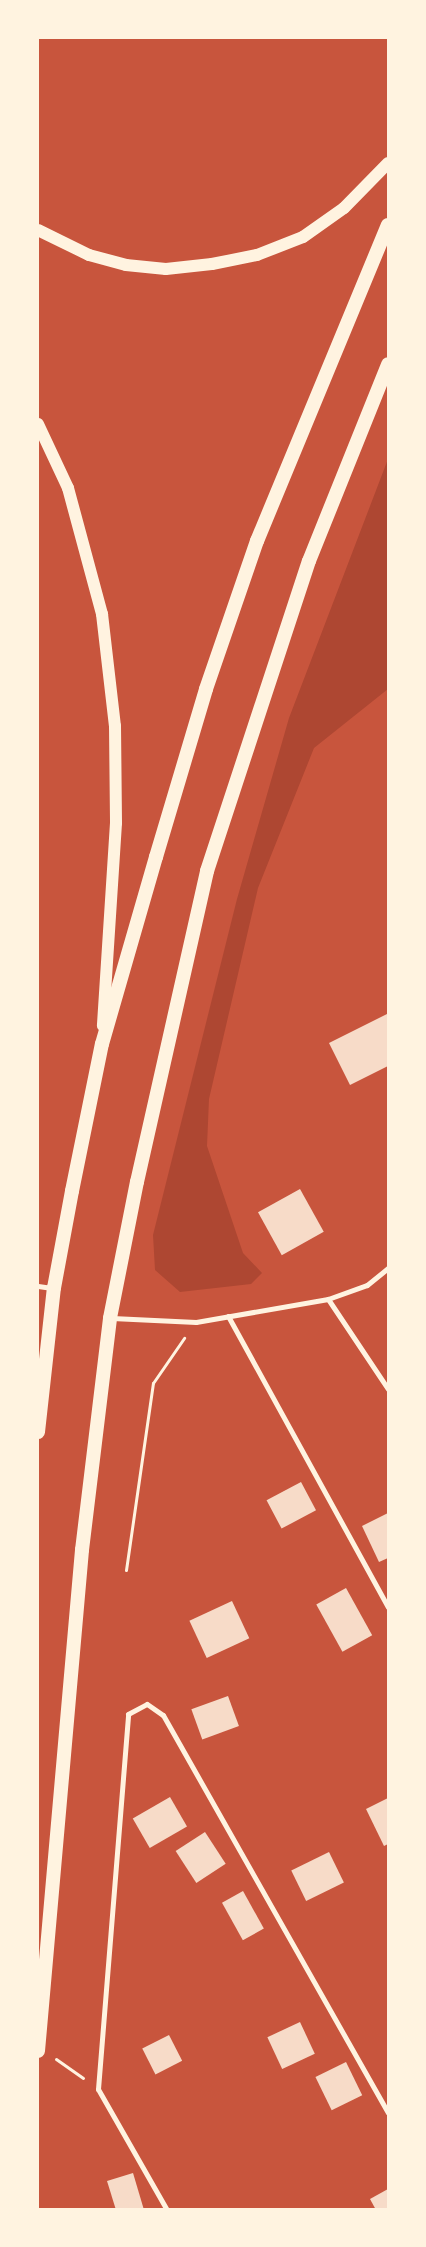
<!DOCTYPE html>
<html>
<head>
<meta charset="utf-8">
<style>
  body { margin:0 }
  #map { position:relative; width:426px; height:2247px; overflow:hidden; background:#c8553d; font-family:Barlow,sans-serif }
  div>[style] { position:absolute }
  [style*='--x'] { left:calc(var(--x)*1px); top:calc(var(--y)*1px); width:calc(var(--w)*1px); rotate:calc(var(--a)*1deg) }
  .green>* { inset:0; background:#ae4732 }
  .building>* { inset:0; background:#f7dbc8; transform-origin:0 0 }
  .path>* { height:3px; margin:-1.5px; padding:0 1.5px; transform-origin:1.5px; border-radius:1.5px; background:#fff3e0 }
  .minor>* { height:5px; margin:-2.5px; padding:0 2.5px; transform-origin:2.5px; border-radius:2.5px; background:#fff3e0 }
  .primary>* { height:12px; margin:-6px; padding:0 6px; transform-origin:6px; border-radius:6px; background:#fff3e0 }
  .trunk>* { height:14px; margin:-7px; padding:0 7px; transform-origin:7px; border-radius:7px; background:#fff3e0 }
  span { translate:-50% -50%; white-space:nowrap; text-align:center; line-height:1.15; -webkit-text-stroke:5px #fff3e0; paint-order:stroke }
  .frame { position:absolute; inset:0; border:39px solid #fff3e0; pointer-events:none }
</style>
</head>
<body>
<div id="map">
  <div class="green">
    <i style="clip-path:polygon(388px 459px,388px 689px,314px 748px,258px 888px,209px 1099px,207px 1146px,243px 1253px,262px 1273px,251px 1284px,180px 1292px,155px 1270px,153px 1235px,237px 899px,289px 718px)"></i>
  </div>
  <div class="building">
    <i style="clip-path:polygon(387px 1014px,388px 1066px,350px 1085px,329px 1043px)"></i>
    <i style="left:300px;top:1189px;width:49px;height:48px;rotate:61deg"></i>
    <i style="left:301px;top:1482px;width:32px;height:39px;rotate:62deg"></i>
    <i style="clip-path:polygon(388px 1513px,388px 1558px,379px 1562px,362px 1526px)"></i>
    <i style="left:346px;top:1588px;width:54px;height:34px;rotate:61deg"></i>
    <i style="left:232px;top:1601px;width:41px;height:47px;rotate:65deg"></i>
    <i style="left:228px;top:1696px;width:32px;height:39px;rotate:70deg"></i>
    <i style="left:170px;top:1797px;width:34px;height:43px;rotate:60deg"></i>
    <i style="clip-path:polygon(388px 1798px,388px 1844px,384px 1846px,366px 1809px)"></i>
    <i style="left:205px;top:1832px;width:38px;height:35px;rotate:57deg"></i>
    <i style="left:329px;top:1852px;width:34px;height:42px;rotate:64deg"></i>
    <i style="left:243px;top:1891px;width:43px;height:24px;rotate:61deg"></i>
    <i style="left:300px;top:2022px;width:35px;height:36px;rotate:65deg"></i>
    <i style="left:169px;top:2035px;width:29px;height:30px;rotate:63deg"></i>
    <i style="left:346px;top:2062px;width:37px;height:34px;rotate:64deg"></i>
    <i style="clip-path:polygon(133px 2173px,144px 2210px,116px 2210px,107px 2181px)"></i>
    <i style="clip-path:polygon(388px 2189px,388px 2210px,376px 2210px,370px 2199px)"></i>
  </div>
  <div class="path">
    <i style="--x:126;--y:1570;--w:189;--a:-81.8"></i>
    <i style="--x:153;--y:1383;--w:55;--a:-55.4"></i>
    <i style="--x:56;--y:2059;--w:33;--a:35"></i>
  </div>
  <div class="minor">
    <i style="--x:38;--y:1286;--w:14;--a:8"></i>
    <i style="--x:328;--y:1299;--w:108;--a:56.3"></i>
    <i style="--x:228;--y:1316;--w:332;--a:61.2"></i>
    <i style="--x:112;--y:1318;--w:84;--a:2.7"></i>
    <i style="--x:196;--y:1322;--w:134;--a:-9.9"></i>
    <i style="--x:328;--y:1299;--w:41;--a:-19.7"></i>
    <i style="--x:367;--y:1285;--w:27;--a:-39"></i>
    <i style="--x:167;--y:2210;--w:139;--a:-119.7"></i>
    <i style="--x:98;--y:2089;--w:376;--a:-85.4"></i>
    <i style="--x:128;--y:1714;--w:21;--a:-28"></i>
    <i style="--x:147;--y:1704;--w:19;--a:35"></i>
    <i style="--x:163;--y:1715;--w:457;--a:60.5"></i>
  </div>
  <div class="primary">
    <i style="--x:38;--y:230;--w:57;--a:26.1"></i>
    <i style="--x:89;--y:255;--w:38;--a:15"></i>
    <i style="--x:126;--y:265;--w:40;--a:5.7"></i>
    <i style="--x:166;--y:269;--w:46;--a:-6.2"></i>
    <i style="--x:212;--y:264;--w:46;--a:-11.3"></i>
    <i style="--x:257;--y:255;--w:49;--a:-21.4"></i>
    <i style="--x:303;--y:237;--w:50;--a:-35.3"></i>
    <i style="--x:344;--y:208;--w:63;--a:-45.6"></i>
    <i style="--x:38;--y:424;--w:71;--a:64.9"></i>
    <i style="--x:68;--y:488;--w:131;--a:74.9"></i>
    <i style="--x:102;--y:614;--w:113;--a:83.4"></i>
    <i style="--x:115;--y:726;--w:97;--a:89.4"></i>
    <i style="--x:116;--y:823;--w:203;--a:93.7"></i>
  </div>
  <div class="trunk">
    <i style="--x:38;--y:1432;--w:145;--a:-83.7"></i>
    <i style="--x:54;--y:1288;--w:99;--a:-79.5"></i>
    <i style="--x:72;--y:1191;--w:150;--a:-78.5"></i>
    <i style="--x:102;--y:1044;--w:195;--a:-73.9"></i>
    <i style="--x:156;--y:857;--w:175;--a:-73.4"></i>
    <i style="--x:206;--y:689;--w:157;--a:-71"></i>
    <i style="--x:257;--y:541;--w:342;--a:-67.5"></i>
    <i style="--x:38;--y:2051;--w:503;--a:-84.98"></i>
    <i style="--x:82;--y:1550;--w:234;--a:-83.1"></i>
    <i style="--x:110;--y:1318;--w:139;--a:-78.8"></i>
    <i style="--x:137;--y:1182;--w:319;--a:-77.3"></i>
    <i style="--x:207;--y:871;--w:326;--a:-71.8"></i>
    <i style="--x:309;--y:561;--w:212;--a:-68.1"></i>
  </div>
  <div class="frame"></div>
</div>
</body>
</html>
